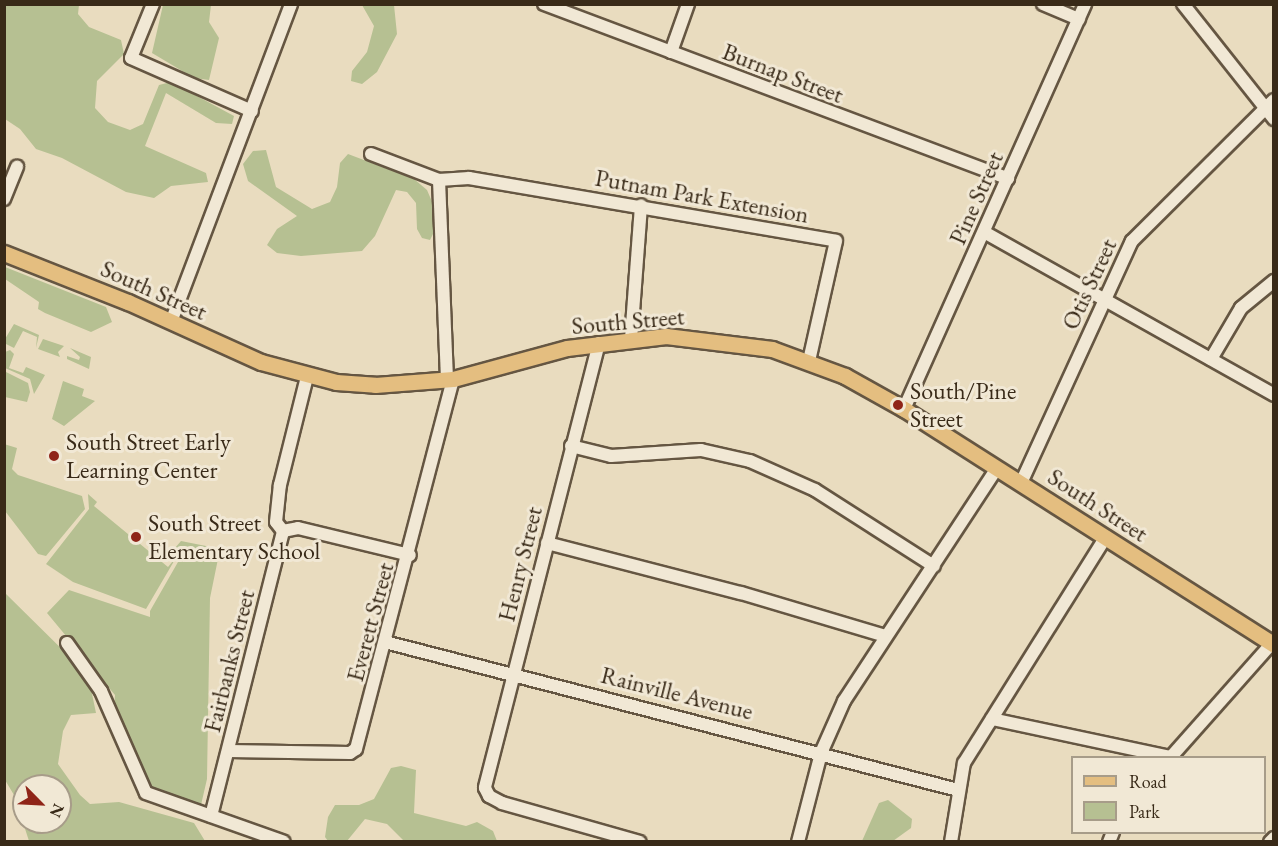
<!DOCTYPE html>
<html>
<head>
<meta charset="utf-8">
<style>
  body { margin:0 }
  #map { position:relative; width:1278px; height:846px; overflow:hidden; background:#e9dcbf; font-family:"EB Garamond",serif }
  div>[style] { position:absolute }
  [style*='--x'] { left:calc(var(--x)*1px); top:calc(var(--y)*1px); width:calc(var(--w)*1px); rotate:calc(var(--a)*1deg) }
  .green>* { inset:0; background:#b6c092 }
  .roads { filter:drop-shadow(2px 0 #655642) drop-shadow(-2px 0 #655642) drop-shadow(0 2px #655642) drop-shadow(0 -2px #655642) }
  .minor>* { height:12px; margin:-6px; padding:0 6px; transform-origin:6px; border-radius:6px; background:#f1e8d5 }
  .major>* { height:15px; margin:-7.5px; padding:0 7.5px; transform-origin:7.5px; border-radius:7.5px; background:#e4be80 }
  .dots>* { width:16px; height:16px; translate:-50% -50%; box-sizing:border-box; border:3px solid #f1e8d5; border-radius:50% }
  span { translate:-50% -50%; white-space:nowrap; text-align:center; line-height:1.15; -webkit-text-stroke:6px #f1e8d5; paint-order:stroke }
  .street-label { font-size:24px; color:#392a18 }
  .poi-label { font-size:24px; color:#392a18 }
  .left { translate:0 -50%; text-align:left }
  .frame { position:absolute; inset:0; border:6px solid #392a18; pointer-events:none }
  .legend { position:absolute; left:1071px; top:756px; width:195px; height:78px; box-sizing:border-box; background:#f1e8d5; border:2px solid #a79c89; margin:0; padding:8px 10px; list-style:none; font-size:18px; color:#392a18 }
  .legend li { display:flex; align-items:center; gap:12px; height:30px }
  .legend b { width:30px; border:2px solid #a79c89 }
  .north { position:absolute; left:12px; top:774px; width:60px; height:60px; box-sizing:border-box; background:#f1e8d5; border:2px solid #a79c89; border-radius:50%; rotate:114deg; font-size:16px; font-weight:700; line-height:24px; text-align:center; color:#392a18 }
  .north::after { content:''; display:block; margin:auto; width:21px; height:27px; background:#8f2418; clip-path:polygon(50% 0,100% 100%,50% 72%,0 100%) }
</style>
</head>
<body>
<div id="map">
  <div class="green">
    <i style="clip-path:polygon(4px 5px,79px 5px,78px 14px,89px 27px,121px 40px,124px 54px,97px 81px,95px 108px,108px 122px,130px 130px,143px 124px,159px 85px,171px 82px,234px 116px,232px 124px,216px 123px,166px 93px,145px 146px,206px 173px,208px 182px,171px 186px,154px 198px,126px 192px,62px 158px,36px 149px,20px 129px,5px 119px)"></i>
    <i style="clip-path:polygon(163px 5px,211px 5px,209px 22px,219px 38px,209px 80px,194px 78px,152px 53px)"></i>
    <i style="clip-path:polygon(362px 5px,394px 5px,397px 34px,377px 72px,362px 84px,351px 81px,352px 71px,367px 52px,374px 26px)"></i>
    <i style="clip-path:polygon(266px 150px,276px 187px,312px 209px,330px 202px,337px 187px,340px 163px,348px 154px,414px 179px,427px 190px,433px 204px,434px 232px,430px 240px,422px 238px,417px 229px,416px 203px,407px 192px,396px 190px,375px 236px,362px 251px,301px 256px,277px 253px,267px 245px,277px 229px,297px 216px,248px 181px,243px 164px,253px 151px)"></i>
    <i style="clip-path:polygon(5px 267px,106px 307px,112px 322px,91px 332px,45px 313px,38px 309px,39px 302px,5px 279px)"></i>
    <i style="clip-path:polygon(14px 324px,39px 335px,36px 348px,37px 337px,23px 331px,14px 348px,6px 344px,5px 339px)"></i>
    <i style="clip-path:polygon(43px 339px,64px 346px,58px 352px,60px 357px,38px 349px)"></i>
    <i style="clip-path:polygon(70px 348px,91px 357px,89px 369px,67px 359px,67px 356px,79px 360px,80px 357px)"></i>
    <i style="clip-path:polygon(10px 350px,14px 354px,9px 368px,23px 373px,26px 367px,45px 375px,34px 394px,30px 379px,5px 368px,5px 352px)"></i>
    <i style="clip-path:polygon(4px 371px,28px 383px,30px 392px,27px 402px,5px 397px)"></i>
    <i style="clip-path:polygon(63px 381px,84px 389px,82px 396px,95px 401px,64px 426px,52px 419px)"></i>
    <i style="clip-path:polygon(4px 444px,17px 448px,12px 469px,18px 475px,82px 496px,85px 509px,46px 556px,38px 554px,5px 511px)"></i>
    <i style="clip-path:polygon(88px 494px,97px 502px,94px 506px,168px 567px,177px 556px,146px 609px,73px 582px,46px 564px,89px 509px)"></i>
    <i style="clip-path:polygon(181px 541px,211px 547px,210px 551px,219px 554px,210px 598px,207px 779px,201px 805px,153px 791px,114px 710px,115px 695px,47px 613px,69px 590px,150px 617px,150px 611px,182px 555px,175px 548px)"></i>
    <i style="clip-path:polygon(evenodd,4px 592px,81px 668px,91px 689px,96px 713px,71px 715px,63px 731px,58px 764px,80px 795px,90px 804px,119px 802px,194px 823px,205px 841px,29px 841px,14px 795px,5px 780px,4px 592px,24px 786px,60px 786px,60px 822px,24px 822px,24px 786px)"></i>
    <i style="clip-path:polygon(401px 766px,416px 770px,414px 813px,466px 826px,477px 822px,493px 831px,497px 841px,404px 841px,387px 824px,365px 819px,347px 841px,328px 841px,325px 837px,328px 817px,335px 805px,359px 805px,374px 799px,391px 768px)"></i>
    <i style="clip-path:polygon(888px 800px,912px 819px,911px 828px,893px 841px,862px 841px,879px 803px)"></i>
  </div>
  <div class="roads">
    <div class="minor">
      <i style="--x:153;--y:4;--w:58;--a:112.2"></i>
      <i style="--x:131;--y:58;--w:132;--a:23.7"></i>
      <i style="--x:544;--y:4;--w:496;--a:20.6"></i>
      <i style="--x:1043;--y:4;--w:39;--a:23"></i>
      <i style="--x:1183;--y:4;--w:147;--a:51.6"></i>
      <i style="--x:671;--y:52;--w:51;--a:-70.5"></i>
      <i style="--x:371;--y:154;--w:73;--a:20.9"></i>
      <i style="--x:439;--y:180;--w:30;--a:-4"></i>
      <i style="--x:469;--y:178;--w:372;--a:9.7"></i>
      <i style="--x:836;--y:241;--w:123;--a:102.7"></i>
      <i style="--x:439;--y:180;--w:199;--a:87.7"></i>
      <i style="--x:4;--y:199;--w:35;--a:-68"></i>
      <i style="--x:984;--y:232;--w:333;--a:29.3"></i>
      <i style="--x:171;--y:322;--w:340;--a:-69.3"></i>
      <i style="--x:631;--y:339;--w:134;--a:-85.7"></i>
      <i style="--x:599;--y:343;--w:459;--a:104.4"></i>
      <i style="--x:485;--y:788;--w:9;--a:63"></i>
      <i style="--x:489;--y:796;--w:15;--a:28"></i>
      <i style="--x:502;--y:803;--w:143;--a:15.8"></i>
      <i style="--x:1211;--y:359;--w:59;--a:-59.5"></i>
      <i style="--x:1241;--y:308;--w:43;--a:-39.3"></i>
      <i style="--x:904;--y:409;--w:444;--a:-65.9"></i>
      <i style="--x:571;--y:446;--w:41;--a:14"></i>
      <i style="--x:611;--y:456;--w:90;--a:-3.8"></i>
      <i style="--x:701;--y:450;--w:50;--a:12.7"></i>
      <i style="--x:750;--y:461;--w:71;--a:24"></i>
      <i style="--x:815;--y:490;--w:141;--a:32.6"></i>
      <i style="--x:1021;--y:483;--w:266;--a:-65.4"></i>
      <i style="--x:1132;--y:241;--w:200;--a:-44.8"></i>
      <i style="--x:283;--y:531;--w:15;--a:-11"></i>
      <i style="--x:298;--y:528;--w:115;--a:13.6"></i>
      <i style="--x:547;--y:543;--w:200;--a:14.5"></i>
      <i style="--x:741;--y:593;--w:150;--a:16.6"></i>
      <i style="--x:385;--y:642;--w:592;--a:14.48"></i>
      <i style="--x:67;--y:643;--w:59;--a:54.7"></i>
      <i style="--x:101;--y:691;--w:111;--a:66.2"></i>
      <i style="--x:146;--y:793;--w:146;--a:19.5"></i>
      <i style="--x:992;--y:719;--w:183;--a:12"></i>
      <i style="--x:229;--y:751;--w:121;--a:0.9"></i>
      <i style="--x:350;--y:753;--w:7;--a:-34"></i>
      <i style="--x:356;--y:749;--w:383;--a:-75.3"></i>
      <i style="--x:1170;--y:758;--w:157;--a:-48.4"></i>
      <i style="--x:211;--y:816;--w:294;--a:-75.8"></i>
      <i style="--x:283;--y:531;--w:11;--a:-128"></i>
      <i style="--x:276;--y:522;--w:37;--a:-84"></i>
      <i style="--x:280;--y:485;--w:111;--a:-76"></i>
      <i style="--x:798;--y:842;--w:92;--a:-75.5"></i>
      <i style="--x:821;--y:753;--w:57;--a:-66.1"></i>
      <i style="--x:844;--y:701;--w:279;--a:-56.7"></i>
      <i style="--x:951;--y:842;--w:80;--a:-80.7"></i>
      <i style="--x:964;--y:763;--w:267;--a:-57.9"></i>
      <i style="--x:1109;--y:842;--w:11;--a:-68"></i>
      <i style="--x:1270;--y:842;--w:6;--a:-45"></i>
    </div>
    <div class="major">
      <i style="--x:4;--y:253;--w:133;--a:21.6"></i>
      <i style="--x:128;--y:302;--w:146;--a:24.3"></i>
      <i style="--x:261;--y:362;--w:78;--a:14.9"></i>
      <i style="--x:336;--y:382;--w:39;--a:4"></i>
      <i style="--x:375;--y:385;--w:78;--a:-4.4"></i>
      <i style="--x:453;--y:379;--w:118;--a:-15.2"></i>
      <i style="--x:567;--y:348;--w:100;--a:-6.9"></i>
      <i style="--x:666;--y:336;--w:107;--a:7"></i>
      <i style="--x:772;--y:349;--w:78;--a:20.3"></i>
      <i style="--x:845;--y:376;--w:68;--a:29.2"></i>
      <i style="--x:904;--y:409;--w:439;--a:32.5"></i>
    </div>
  </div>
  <div class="dots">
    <i style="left:898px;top:405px;background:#8f2418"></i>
    <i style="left:54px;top:456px;background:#8f2418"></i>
    <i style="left:136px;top:537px;background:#8f2418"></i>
  </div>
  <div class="street-label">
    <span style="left:783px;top:73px;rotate:21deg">Burnap Street</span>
    <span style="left:702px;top:196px;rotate:10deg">Putnam Park Extension</span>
    <span style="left:976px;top:198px;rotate:-66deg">Pine Street</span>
    <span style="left:1089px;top:284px;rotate:-65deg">Otis Street</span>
    <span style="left:154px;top:290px;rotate:24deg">South Street</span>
    <span style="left:628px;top:321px;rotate:-5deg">South Street</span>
    <span style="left:1098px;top:505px;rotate:33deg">South Street</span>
    <span style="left:520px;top:564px;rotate:-76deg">Henry Street</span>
    <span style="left:370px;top:622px;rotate:-75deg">Everett Street</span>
    <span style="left:229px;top:661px;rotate:-76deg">Fairbanks Street</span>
    <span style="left:677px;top:693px;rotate:14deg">Rainville Avenue</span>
  </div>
  <div class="poi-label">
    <span class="left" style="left:910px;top:405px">South/Pine<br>Street</span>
    <span class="left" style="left:66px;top:456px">South Street Early<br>Learning Center</span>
    <span class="left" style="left:148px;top:537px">South Street<br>Elementary School</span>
  </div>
  <div class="frame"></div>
  <ul class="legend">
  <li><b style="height:8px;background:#e4be80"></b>Road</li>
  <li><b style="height:16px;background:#b6c092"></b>Park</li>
  </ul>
  <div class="north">N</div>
</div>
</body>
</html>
